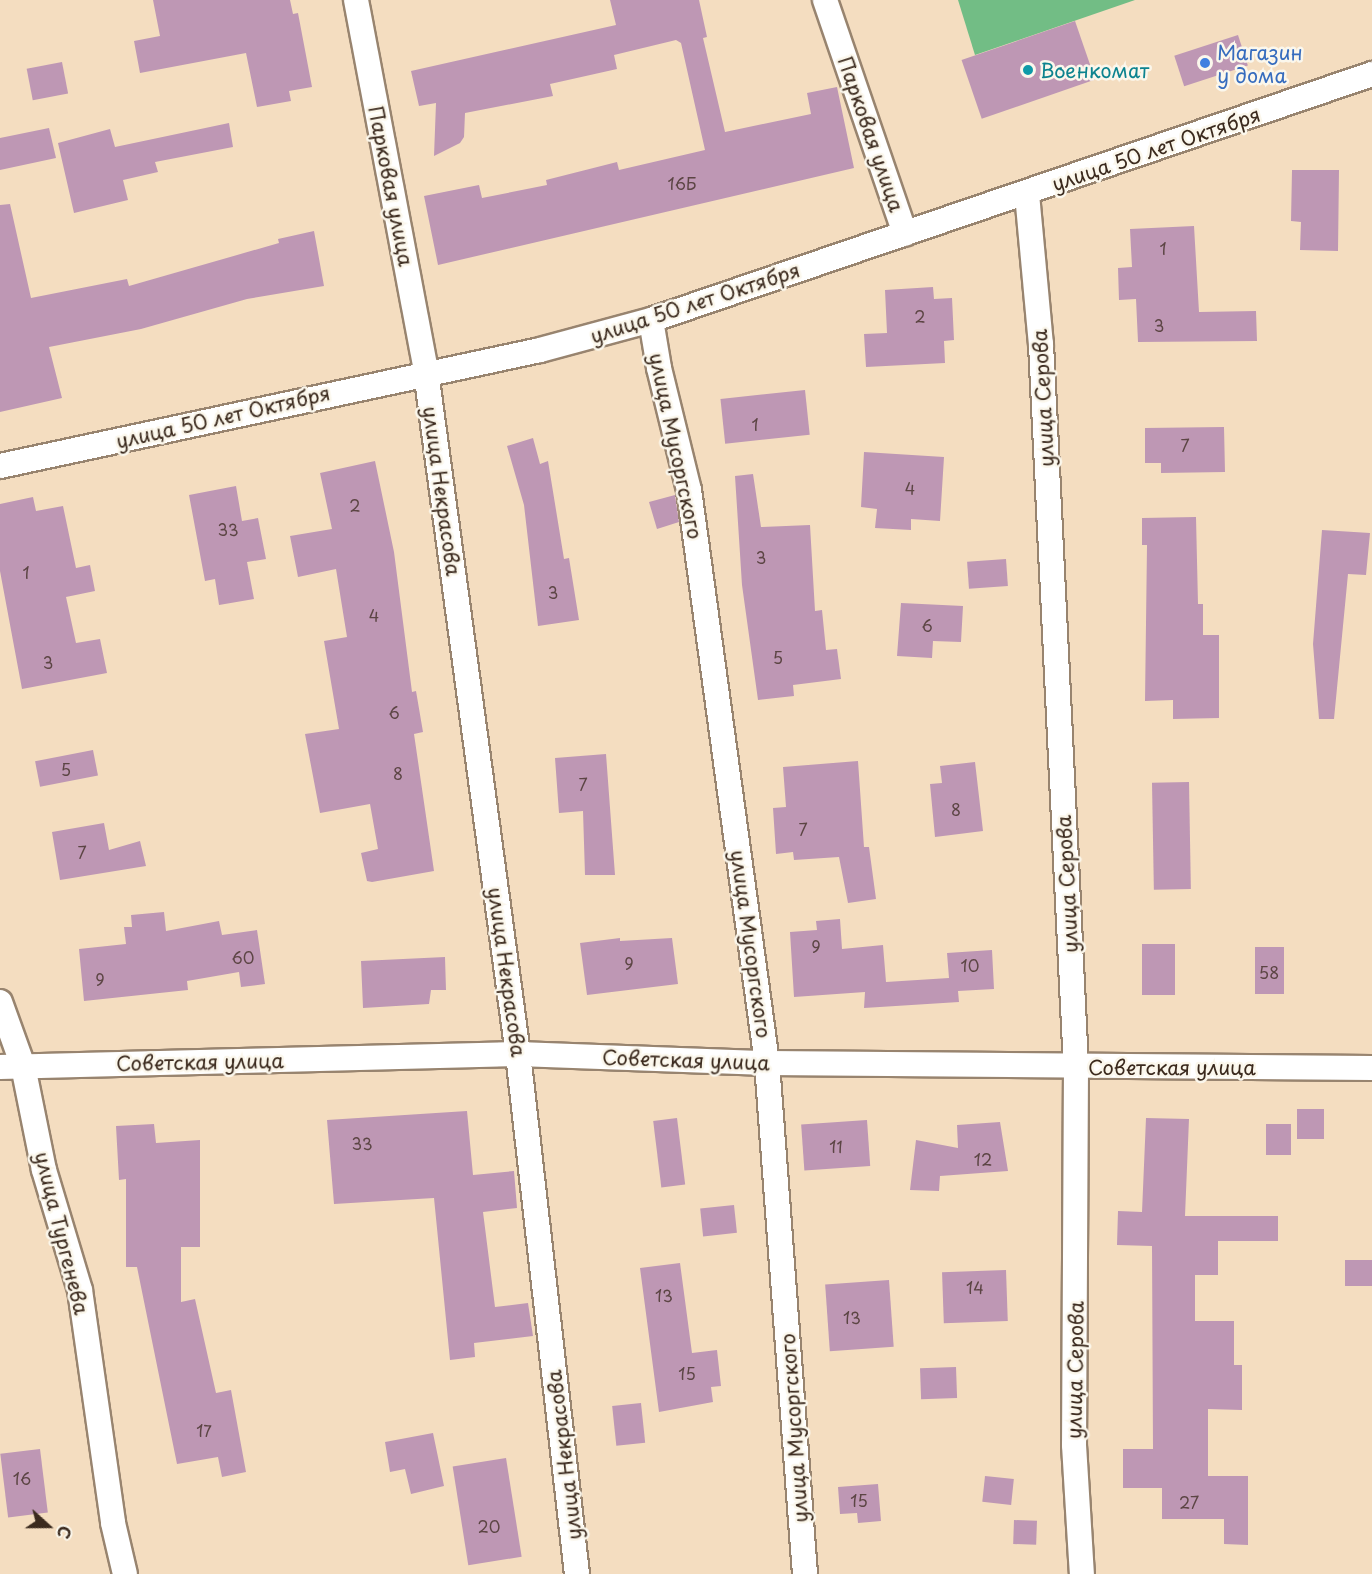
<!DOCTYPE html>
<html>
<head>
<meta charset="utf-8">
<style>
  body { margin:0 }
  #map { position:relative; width:1372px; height:1574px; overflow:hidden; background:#f4ddc0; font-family:"Playpen Sans",sans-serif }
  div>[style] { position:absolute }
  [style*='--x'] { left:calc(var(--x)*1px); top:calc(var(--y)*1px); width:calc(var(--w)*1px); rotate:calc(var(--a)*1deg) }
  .forest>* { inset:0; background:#72bd85 }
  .building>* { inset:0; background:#be97b4; transform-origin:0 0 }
  .roads { filter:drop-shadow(2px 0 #98846f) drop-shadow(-2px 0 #98846f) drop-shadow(0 2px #98846f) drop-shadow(0 -2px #98846f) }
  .street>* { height:24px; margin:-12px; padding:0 12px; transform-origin:12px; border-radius:12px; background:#fff }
  .dots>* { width:16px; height:16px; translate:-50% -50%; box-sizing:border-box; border:3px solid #fbf7ec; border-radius:50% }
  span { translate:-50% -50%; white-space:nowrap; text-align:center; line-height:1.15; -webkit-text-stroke:5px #fbf7ec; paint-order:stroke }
  .number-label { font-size:16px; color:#5c4544 }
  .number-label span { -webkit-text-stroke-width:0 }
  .shop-label { font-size:20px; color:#366cbe }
  .left { translate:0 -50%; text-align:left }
  .culture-label { font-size:20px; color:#0d838f }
  .street-label { font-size:20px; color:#3b2a1e }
  .north { position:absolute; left:18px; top:1496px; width:60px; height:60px; -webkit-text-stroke:4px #fbf7ec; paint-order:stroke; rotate:111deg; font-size:16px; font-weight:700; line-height:24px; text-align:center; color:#3b2a1e }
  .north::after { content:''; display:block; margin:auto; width:21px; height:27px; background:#3b2a1e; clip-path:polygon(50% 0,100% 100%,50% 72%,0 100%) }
</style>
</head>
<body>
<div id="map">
  <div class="forest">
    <i style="clip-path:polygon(958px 0,1135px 0,975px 55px)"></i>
  </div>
  <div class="building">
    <i style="clip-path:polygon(153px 0,290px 0,293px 14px,298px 13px,312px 87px,289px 91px,291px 101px,257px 107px,246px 53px,140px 73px,134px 41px,160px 36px)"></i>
    <i style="clip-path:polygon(610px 0,699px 0,707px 37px,703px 38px,725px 132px,811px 114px,807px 93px,837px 87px,854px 168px,438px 265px,424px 196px,479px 185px,482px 198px,547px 185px,546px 180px,617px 162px,619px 170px,705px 150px,681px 43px,676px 40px,614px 55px,617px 69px,550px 84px,553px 96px,465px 113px,464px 137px,460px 143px,434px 156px,436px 103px,419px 106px,411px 71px,616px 25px)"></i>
    <i style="left:1075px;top:21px;width:62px;height:120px;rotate:71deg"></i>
    <i style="left:1238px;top:35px;width:32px;height:67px;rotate:72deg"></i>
    <i style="left:62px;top:62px;width:32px;height:36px;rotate:79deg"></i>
    <i style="clip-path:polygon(229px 123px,233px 147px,155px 162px,158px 172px,123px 180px,128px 200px,74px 213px,58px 143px,110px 129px,115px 147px)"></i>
    <i style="clip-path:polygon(49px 128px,56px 158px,0 170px,0 138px)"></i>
    <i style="clip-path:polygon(1292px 170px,1339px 170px,1338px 251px,1300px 250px,1301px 222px,1291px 221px)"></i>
    <i style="clip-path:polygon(10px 204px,31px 298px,127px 279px,129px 286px,279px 243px,278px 239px,314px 231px,324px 286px,247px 299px,141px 329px,49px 347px,62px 398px,0 412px,0 205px)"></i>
    <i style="clip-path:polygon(1194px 226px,1199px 312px,1256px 311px,1257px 341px,1138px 342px,1136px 299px,1119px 300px,1118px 268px,1132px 267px,1130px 229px)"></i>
    <i style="clip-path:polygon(933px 287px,934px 299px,952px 298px,954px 340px,944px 341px,945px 363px,866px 367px,864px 334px,887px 333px,885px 290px)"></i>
    <i style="left:805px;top:390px;width:45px;height:85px;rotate:84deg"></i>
    <i style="clip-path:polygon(1224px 427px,1225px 472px,1161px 473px,1161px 463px,1145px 463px,1145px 428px)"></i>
    <i style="clip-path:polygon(533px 438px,540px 464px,548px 461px,564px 559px,569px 558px,579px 620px,538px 626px,524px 505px,507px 446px)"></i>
    <i style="clip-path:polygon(864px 452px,944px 457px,940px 521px,911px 519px,911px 530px,875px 528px,877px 509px,861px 507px)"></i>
    <i style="clip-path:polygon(375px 461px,394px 552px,412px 692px,416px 691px,423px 732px,414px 734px,434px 871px,372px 882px,367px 881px,361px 853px,378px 849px,370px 804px,320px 813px,305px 734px,339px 729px,324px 641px,347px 637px,336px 569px,298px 577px,290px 536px,332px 529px,320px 473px)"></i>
    <i style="clip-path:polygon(753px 474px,761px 527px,810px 525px,815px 611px,822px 610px,826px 650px,837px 649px,841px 679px,793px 685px,794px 696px,758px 700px,742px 585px,735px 476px)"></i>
    <i style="clip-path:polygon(236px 486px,242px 521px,258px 518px,266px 559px,247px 562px,254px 599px,219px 605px,215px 579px,205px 581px,189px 495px)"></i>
    <i style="clip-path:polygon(675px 495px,679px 522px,657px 529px,649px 502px)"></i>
    <i style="clip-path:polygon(33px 497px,36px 511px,63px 506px,76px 568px,90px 565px,95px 591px,66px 597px,76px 643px,100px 639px,107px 673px,22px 689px,0 571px,0 504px)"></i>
    <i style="clip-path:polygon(1196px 517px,1198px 604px,1203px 604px,1203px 635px,1219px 635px,1219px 718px,1173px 719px,1173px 700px,1145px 701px,1147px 545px,1142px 545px,1142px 518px)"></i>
    <i style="clip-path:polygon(1322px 530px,1370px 533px,1366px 575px,1348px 574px,1334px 719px,1319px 719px,1313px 644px)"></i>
    <i style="left:1006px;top:559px;width:27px;height:39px;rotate:86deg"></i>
    <i style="clip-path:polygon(901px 603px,963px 606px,961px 642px,933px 641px,932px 658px,897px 656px)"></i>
    <i style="left:93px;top:750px;width:26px;height:59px;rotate:79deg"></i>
    <i style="clip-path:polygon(606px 754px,615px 875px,585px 875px,583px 811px,559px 813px,555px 758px)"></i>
    <i style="clip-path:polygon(858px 761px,864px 847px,869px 847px,876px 899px,848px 903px,839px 857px,794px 860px,793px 852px,776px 854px,773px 808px,786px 807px,783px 767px)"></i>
    <i style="clip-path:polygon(975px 762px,983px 831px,935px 837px,930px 784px,942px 783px,940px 766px)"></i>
    <i style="left:1189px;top:782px;width:107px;height:37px;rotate:89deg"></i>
    <i style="clip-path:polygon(104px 823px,109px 850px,140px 841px,146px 866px,60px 880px,52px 832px)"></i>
    <i style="clip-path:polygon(164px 912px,166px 931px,219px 921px,222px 935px,257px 930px,265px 984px,241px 987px,239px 972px,187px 981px,188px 990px,84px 1001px,79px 949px,126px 944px,124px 927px,132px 927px,131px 915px)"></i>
    <i style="clip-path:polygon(840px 919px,842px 949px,883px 945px,886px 982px,949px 978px,947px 953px,992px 950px,994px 989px,958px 991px,959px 1002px,864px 1008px,865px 992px,794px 997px,790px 932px,817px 930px,816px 921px)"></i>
    <i style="clip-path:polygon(620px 938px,620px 941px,672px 938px,678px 984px,587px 995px,580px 943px)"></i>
    <i style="left:1142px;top:944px;width:33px;height:51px"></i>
    <i style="left:1284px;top:947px;width:47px;height:29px;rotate:90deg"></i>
    <i style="clip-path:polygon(445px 957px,446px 990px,431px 990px,429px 1004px,363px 1008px,361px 961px)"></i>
    <i style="left:1297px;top:1109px;width:27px;height:30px"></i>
    <i style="clip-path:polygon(467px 1111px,473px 1175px,514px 1171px,517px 1208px,483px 1212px,495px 1307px,528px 1303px,533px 1336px,474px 1343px,475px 1357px,450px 1360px,434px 1198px,334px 1204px,327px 1120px)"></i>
    <i style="left:677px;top:1118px;width:67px;height:24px;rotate:83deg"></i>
    <i style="clip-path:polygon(1146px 1118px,1189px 1119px,1185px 1216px,1278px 1216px,1278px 1241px,1218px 1241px,1218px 1275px,1195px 1275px,1195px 1321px,1234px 1321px,1234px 1365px,1242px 1365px,1242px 1410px,1208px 1409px,1208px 1476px,1248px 1476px,1248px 1545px,1224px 1544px,1224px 1519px,1162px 1519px,1162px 1488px,1123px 1488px,1123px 1449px,1153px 1449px,1152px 1246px,1117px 1245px,1118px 1211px,1142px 1212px)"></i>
    <i style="left:867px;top:1120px;width:46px;height:66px;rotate:86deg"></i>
    <i style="clip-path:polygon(1000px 1122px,1008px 1171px,940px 1176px,939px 1191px,910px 1190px,916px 1140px,958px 1148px,957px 1125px)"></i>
    <i style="clip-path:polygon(154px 1124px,156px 1143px,200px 1140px,200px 1247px,181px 1247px,181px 1302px,195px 1299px,216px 1393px,231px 1390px,246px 1472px,222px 1477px,218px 1457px,177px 1464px,137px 1267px,126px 1267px,126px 1179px,119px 1180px,116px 1126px)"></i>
    <i style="left:1266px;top:1124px;width:25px;height:31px"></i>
    <i style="left:734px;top:1205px;width:28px;height:34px;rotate:84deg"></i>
    <i style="left:1372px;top:1260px;width:26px;height:27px;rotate:90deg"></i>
    <i style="clip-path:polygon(680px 1263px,692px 1353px,717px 1350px,721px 1386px,711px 1387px,713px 1402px,659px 1412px,640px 1268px)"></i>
    <i style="left:1006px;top:1270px;width:51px;height:64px;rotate:88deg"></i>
    <i style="left:889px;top:1280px;width:67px;height:64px;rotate:86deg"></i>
    <i style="left:956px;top:1367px;width:31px;height:36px;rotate:88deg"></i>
    <i style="left:641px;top:1403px;width:40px;height:29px;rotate:84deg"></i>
    <i style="clip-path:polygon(433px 1433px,444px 1486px,411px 1494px,405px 1469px,390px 1472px,385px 1442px)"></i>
    <i style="left:40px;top:1449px;width:64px;height:40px;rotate:83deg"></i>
    <i style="left:506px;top:1458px;width:100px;height:54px;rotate:81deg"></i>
    <i style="left:985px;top:1476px;width:29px;height:26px;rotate:6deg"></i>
    <i style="clip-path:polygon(878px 1484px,881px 1521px,858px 1523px,857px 1513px,840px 1514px,838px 1487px)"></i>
    <i style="left:1014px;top:1520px;width:23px;height:24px;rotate:2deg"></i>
  </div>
  <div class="roads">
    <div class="street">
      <i style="--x:356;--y:0;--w:379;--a:79.3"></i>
      <i style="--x:426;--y:372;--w:688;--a:82.32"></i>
      <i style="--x:518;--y:1054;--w:523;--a:83.53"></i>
      <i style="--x:825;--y:0;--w:247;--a:71.1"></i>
      <i style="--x:1027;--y:194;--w:151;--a:84.7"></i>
      <i style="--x:1041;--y:344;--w:724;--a:87.23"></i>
      <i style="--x:1076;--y:1067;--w:378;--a:90.3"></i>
      <i style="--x:1074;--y:1445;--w:129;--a:86.5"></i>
      <i style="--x:651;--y:320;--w:49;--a:80.5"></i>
      <i style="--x:659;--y:368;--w:126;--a:76.2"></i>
      <i style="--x:689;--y:490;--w:578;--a:82.25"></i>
      <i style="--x:767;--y:1063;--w:512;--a:85.75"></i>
      <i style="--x:0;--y:466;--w:552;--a:-12.12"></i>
      <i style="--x:540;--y:350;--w:115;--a:-15.1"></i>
      <i style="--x:651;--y:320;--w:762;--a:-18.84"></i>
      <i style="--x:0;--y:1002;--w:68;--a:70.2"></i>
      <i style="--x:23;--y:1066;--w:106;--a:78.6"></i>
      <i style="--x:44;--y:1170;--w:125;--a:73.3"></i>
      <i style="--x:80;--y:1290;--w:235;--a:81.9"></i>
      <i style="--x:113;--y:1523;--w:52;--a:76.8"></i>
      <i style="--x:0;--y:1067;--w:518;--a:-1.44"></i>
      <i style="--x:518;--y:1054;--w:249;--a:2.1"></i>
      <i style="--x:767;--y:1063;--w:605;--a:0.47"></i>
    </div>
  </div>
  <div class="dots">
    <i style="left:1205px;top:63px;background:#3f7fe0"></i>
    <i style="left:1028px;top:70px;background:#0f9aa8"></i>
  </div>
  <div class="number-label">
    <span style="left:682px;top:183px">16Б</span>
    <span style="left:1163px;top:248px">1</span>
    <span style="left:920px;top:316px">2</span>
    <span style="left:1159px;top:325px">3</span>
    <span style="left:755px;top:424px">1</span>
    <span style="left:1185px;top:445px">7</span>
    <span style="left:910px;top:488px">4</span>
    <span style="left:355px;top:505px">2</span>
    <span style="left:228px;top:529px">33</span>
    <span style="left:761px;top:557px">3</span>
    <span style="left:26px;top:572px">1</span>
    <span style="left:553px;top:592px">3</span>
    <span style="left:374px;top:615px">4</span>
    <span style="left:927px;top:625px">6</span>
    <span style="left:778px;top:657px">5</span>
    <span style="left:48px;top:662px">3</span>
    <span style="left:394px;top:712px">6</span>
    <span style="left:66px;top:769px">5</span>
    <span style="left:398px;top:773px">8</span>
    <span style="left:583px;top:784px">7</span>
    <span style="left:956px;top:809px">8</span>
    <span style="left:803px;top:829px">7</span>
    <span style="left:82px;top:852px">7</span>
    <span style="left:816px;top:946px">9</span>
    <span style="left:243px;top:957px">60</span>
    <span style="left:629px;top:963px">9</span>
    <span style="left:970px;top:965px">10</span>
    <span style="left:1269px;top:972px">58</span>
    <span style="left:100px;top:979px">9</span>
    <span style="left:362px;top:1143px">33</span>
    <span style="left:836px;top:1146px">11</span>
    <span style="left:983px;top:1159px">12</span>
    <span style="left:975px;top:1287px">14</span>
    <span style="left:664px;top:1295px">13</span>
    <span style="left:852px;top:1317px">13</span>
    <span style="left:687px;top:1373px">15</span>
    <span style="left:204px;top:1430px">17</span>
    <span style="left:22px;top:1478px">16</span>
    <span style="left:859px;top:1500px">15</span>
    <span style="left:1189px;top:1502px">27</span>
    <span style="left:489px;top:1526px">20</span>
  </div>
  <div class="shop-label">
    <span class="left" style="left:1217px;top:64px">Магазин<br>у дома</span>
  </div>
  <div class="culture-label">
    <span class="left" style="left:1040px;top:70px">Военкомат</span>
  </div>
  <div class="street-label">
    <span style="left:871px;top:134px;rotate:71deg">Парковая улица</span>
    <span style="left:1156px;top:149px;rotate:-19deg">улица 50 лет Октября</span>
    <span style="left:391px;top:186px;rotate:79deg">Парковая улица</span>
    <span style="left:695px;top:303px;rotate:-18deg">улица 50 лет Октября</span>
    <span style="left:1043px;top:398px;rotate:-93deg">улица Серова</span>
    <span style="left:223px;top:417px;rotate:-13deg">улица 50 лет Октября</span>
    <span style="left:676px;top:446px;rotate:78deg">улица Мусоргского</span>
    <span style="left:442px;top:491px;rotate:82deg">улица Некрасова</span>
    <span style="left:1067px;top:884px;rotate:-93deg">улица Серова</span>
    <span style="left:751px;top:944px;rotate:82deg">улица Мусоргского</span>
    <span style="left:507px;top:972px;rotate:82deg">улица Некрасова</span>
    <span style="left:686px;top:1060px;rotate:2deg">Советская улица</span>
    <span style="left:200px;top:1062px;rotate:-1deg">Советская улица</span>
    <span style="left:1172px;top:1067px">Советская улица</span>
    <span style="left:62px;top:1233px;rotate:76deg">улица Тургенева</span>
    <span style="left:1075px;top:1370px;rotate:-89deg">улица Серова</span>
    <span style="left:794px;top:1428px;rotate:-94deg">улица Мусоргского</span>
    <span style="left:564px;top:1455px;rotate:-97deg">улица Некрасова</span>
  </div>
  <div class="north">С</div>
</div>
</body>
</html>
